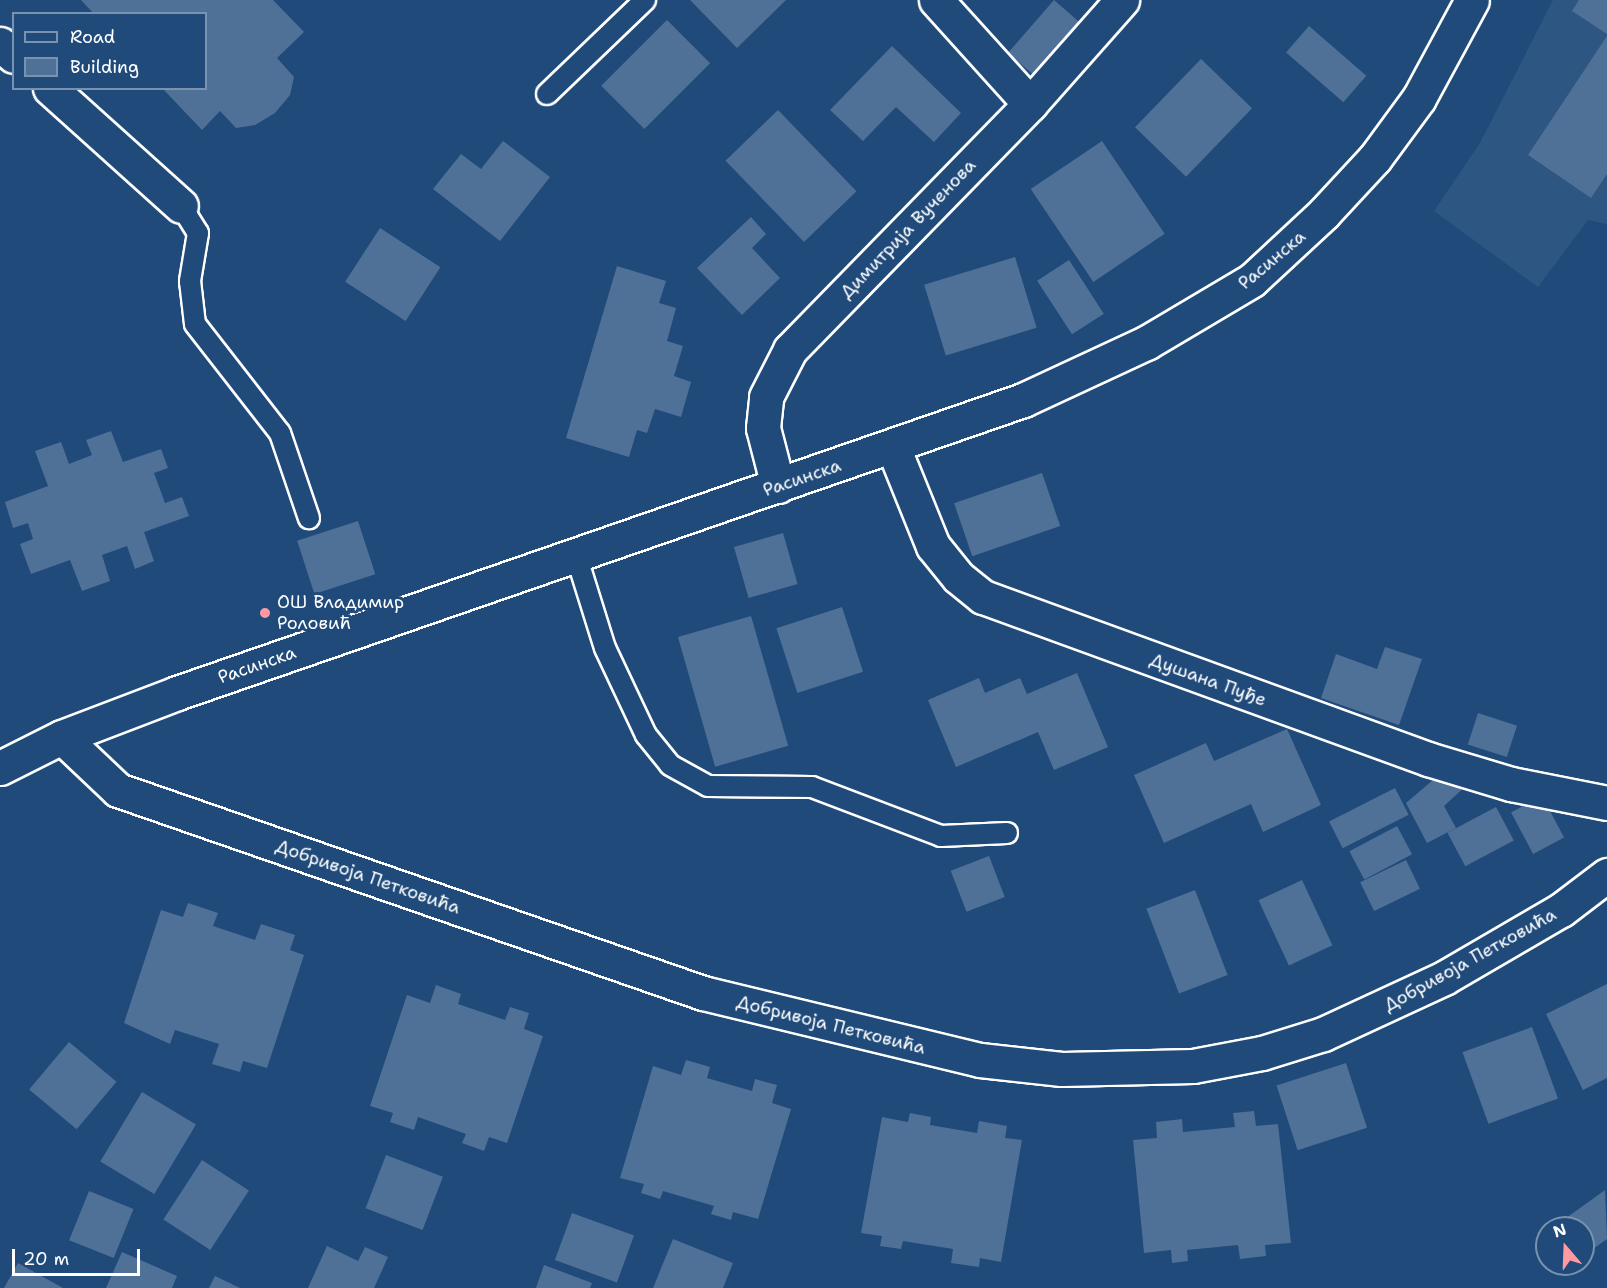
<!DOCTYPE html>
<html>
<head>
<meta charset="utf-8">
<style>
  body { margin:0 }
  #map { position:relative; width:1607px; height:1288px; overflow:hidden; background:#1f4a7a; font-family:"Shantell Sans",sans-serif }
  div>[style] { position:absolute }
  [style*='--x'] { left:calc(var(--x)*1px); top:calc(var(--y)*1px); width:calc(var(--w)*1px); rotate:calc(var(--a)*1deg) }
  .built>* { inset:0; background:#2e5683 }
  .building>* { inset:0; background:#507197; transform-origin:0 0 }
  .roads { filter:drop-shadow(2px 0 #fff) drop-shadow(-2px 0 #fff) drop-shadow(0 2px #fff) drop-shadow(0 -2px #fff) }
  .lane>* { height:20px; margin:-10px; padding:0 10px; transform-origin:10px; border-radius:10px; background:#1f4a7a }
  .street>* { height:33px; margin:-16.5px; padding:0 16.5px; transform-origin:16.5px; border-radius:16.5px; background:#1f4a7a }
  .secondary>* { height:33px; margin:-16.5px; padding:0 16.5px; transform-origin:16.5px; border-radius:16.5px; background:#1f4a7a }
  .dots>* { width:16px; height:16px; translate:-50% -50%; box-sizing:border-box; border:3px solid #1f4a7a; border-radius:50% }
  span { translate:-50% -50%; white-space:nowrap; text-align:center; line-height:1.15; -webkit-text-stroke:6px #1f4a7a; paint-order:stroke }
  .street-label { font-size:18px; color:#fff }
  .poi-label { font-size:18px; color:#fff }
  .left { translate:0 -50%; text-align:left }
  .legend { position:absolute; left:12px; top:12px; width:195px; height:78px; box-sizing:border-box; background:#1f4a7a; border:2px solid #7992af; margin:0; padding:8px 10px; list-style:none; font-size:18px; color:#fff }
  .legend li { display:flex; align-items:center; gap:12px; height:30px }
  .legend b { width:30px; border:2px solid #7992af }
  .north { position:absolute; left:1535px; top:1216px; width:60px; height:60px; box-sizing:border-box; background:#1f4a7a; border:2px solid #7992af; border-radius:50%; rotate:341deg; font-size:16px; font-weight:700; line-height:24px; text-align:center; color:#fff }
  .north::after { content:''; display:block; margin:auto; width:21px; height:27px; background:#ff9aa2; clip-path:polygon(50% 0,100% 100%,50% 72%,0 100%) }
  .scale { position:absolute; left:12px; top:1249px; width:128px; height:27px; box-sizing:border-box; border:3px solid #fff; border-top:0; padding-left:8px; font-size:18px; line-height:21px; white-space:nowrap; color:#fff; -webkit-text-stroke:4px #1f4a7a; paint-order:stroke }
</style>
</head>
<body>
<div id="map">
  <div class="built">
    <i style="clip-path:polygon(1553px 0,1607px 0,1607px 224px,1588px 220px,1538px 287px,1434px 211px,1480px 143px)"></i>
  </div>
  <div class="building">
    <i style="clip-path:polygon(81px 0,273px 0,304px 32px,277px 58px,294px 77px,290px 95px,275px 113px,255px 125px,236px 128px,220px 111px,202px 130px,162px 88px,206px 88px,206px 14px,94px 14px)"></i>
    <i style="clip-path:polygon(690px 0,786px 0,737px 48px)"></i>
    <i style="left:1054px;top:0;width:35px;height:70px;rotate:41deg"></i>
    <i style="clip-path:polygon(1579px 0,1607px 0,1607px 34px,1572px 11px)"></i>
    <i style="left:667px;top:20px;width:61px;height:93px;rotate:45deg"></i>
    <i style="left:1309px;top:26px;width:76px;height:35px;rotate:41deg"></i>
    <i style="clip-path:polygon(1607px 36px,1607px 174px,1591px 198px,1528px 155px)"></i>
    <i style="clip-path:polygon(892px 46px,961px 113px,934px 142px,896px 107px,863px 141px,830px 110px)"></i>
    <i style="left:1201px;top:59px;width:71px;height:95px;rotate:44deg"></i>
    <i style="left:778px;top:110px;width:113px;height:73px;rotate:46deg"></i>
    <i style="clip-path:polygon(503px 141px,550px 177px,500px 241px,433px 189px,461px 154px,481px 169px)"></i>
    <i style="left:1102px;top:141px;width:112px;height:86px;rotate:56deg"></i>
    <i style="clip-path:polygon(751px 217px,766px 234px,752px 248px,780px 278px,742px 315px,697px 268px)"></i>
    <i style="left:380px;top:228px;width:72px;height:64px;rotate:33deg"></i>
    <i style="left:1015px;top:257px;width:74px;height:95px;rotate:73deg"></i>
    <i style="left:1069px;top:260px;width:64px;height:38px;rotate:57deg"></i>
    <i style="clip-path:polygon(617px 266px,666px 281px,659px 303px,676px 308px,667px 341px,683px 346px,674px 376px,691px 382px,681px 417px,655px 409px,647px 433px,637px 430px,629px 457px,566px 438px)"></i>
    <i style="clip-path:polygon(111px 431px,123px 462px,161px 449px,168px 468px,154px 473px,165px 503px,182px 497px,189px 516px,144px 532px,154px 561px,135px 569px,127px 546px,102px 555px,110px 581px,82px 591px,70px 560px,31px 574px,20px 544px,33px 539px,28px 523px,13px 528px,5px 502px,48px 486px,35px 451px,61px 442px,69px 464px,92px 455px,86px 440px)"></i>
    <i style="left:1042px;top:473px;width:56px;height:93px;rotate:71deg"></i>
    <i style="left:358px;top:521px;width:56px;height:64px;rotate:72deg"></i>
    <i style="left:783px;top:533px;width:53px;height:51px;rotate:74deg"></i>
    <i style="left:842px;top:607px;width:68px;height:69px;rotate:72deg"></i>
    <i style="left:751px;top:616px;width:135px;height:76px;rotate:74deg"></i>
    <i style="clip-path:polygon(1385px 647px,1422px 659px,1399px 725px,1321px 698px,1336px 654px,1377px 669px)"></i>
    <i style="clip-path:polygon(1077px 673px,1108px 747px,1054px 770px,1038px 732px,956px 767px,928px 700px,979px 678px,985px 693px,1020px 678px,1027px 694px)"></i>
    <i style="left:1478px;top:713px;width:41px;height:33px;rotate:18deg"></i>
    <i style="clip-path:polygon(1287px 729px,1321px 805px,1263px 832px,1251px 804px,1164px 843px,1134px 775px,1206px 743px,1214px 761px)"></i>
    <i style="clip-path:polygon(1447px 768px,1468px 784px,1444px 806px,1456px 828px,1427px 843px,1406px 803px)"></i>
    <i style="left:1395px;top:788px;width:30px;height:74px;rotate:63deg"></i>
    <i style="left:1542px;top:796px;width:47px;height:35px;rotate:62deg"></i>
    <i style="left:1496px;top:807px;width:38px;height:55px;rotate:62deg"></i>
    <i style="left:1397px;top:826px;width:32px;height:54px;rotate:62deg"></i>
    <i style="left:989px;top:856px;width:44px;height:41px;rotate:69deg"></i>
    <i style="left:1406px;top:860px;width:32px;height:51px;rotate:64deg"></i>
    <i style="left:1302px;top:880px;width:72px;height:48px;rotate:65deg"></i>
    <i style="left:1195px;top:890px;width:91px;height:52px;rotate:69deg"></i>
    <i style="clip-path:polygon(188px 903px,218px 913px,213px 926px,255px 940px,261px 924px,295px 935px,290px 950px,304px 955px,267px 1068px,243px 1061px,240px 1072px,212px 1064px,219px 1044px,175px 1030px,170px 1044px,124px 1023px,161px 910px,183px 917px)"></i>
    <i style="clip-path:polygon(1607px 984px,1607px 1078px,1583px 1090px,1546px 1014px)"></i>
    <i style="clip-path:polygon(436px 985px,461px 994px,458px 1004px,505px 1020px,510px 1007px,529px 1013px,524px 1029px,543px 1036px,507px 1143px,489px 1137px,484px 1151px,462px 1143px,466px 1134px,418px 1117px,414px 1130px,390px 1122px,393px 1113px,370px 1106px,407px 995px,430px 1003px)"></i>
    <i style="left:1532px;top:1027px;width:76px;height:74px;rotate:70deg"></i>
    <i style="left:69px;top:1042px;width:62px;height:62px;rotate:40deg"></i>
    <i style="clip-path:polygon(686px 1060px,710px 1067px,707px 1078px,752px 1091px,755px 1079px,777px 1085px,772px 1103px,791px 1109px,758px 1219px,733px 1212px,731px 1220px,711px 1214px,714px 1206px,663px 1191px,660px 1199px,641px 1193px,644px 1184px,620px 1178px,653px 1066px,681px 1075px)"></i>
    <i style="left:1346px;top:1063px;width:68px;height:73px;rotate:72deg"></i>
    <i style="left:142px;top:1092px;width:63px;height:81px;rotate:31deg"></i>
    <i style="clip-path:polygon(1254px 1111px,1256px 1126px,1278px 1124px,1291px 1243px,1265px 1245px,1266px 1256px,1240px 1259px,1238px 1245px,1187px 1250px,1188px 1261px,1172px 1263px,1171px 1250px,1144px 1253px,1133px 1140px,1157px 1138px,1156px 1122px,1182px 1119px,1183px 1132px,1235px 1127px,1233px 1113px)"></i>
    <i style="clip-path:polygon(910px 1113px,931px 1117px,930px 1125px,977px 1133px,979px 1121px,1007px 1126px,1005px 1138px,1022px 1140px,1001px 1262px,980px 1258px,979px 1267px,951px 1263px,953px 1249px,903px 1241px,901px 1249px,880px 1246px,882px 1236px,861px 1233px,882px 1117px,908px 1122px)"></i>
    <i style="left:386px;top:1155px;width:61px;height:57px;rotate:21deg"></i>
    <i style="left:202px;top:1160px;width:56px;height:71px;rotate:33deg"></i>
    <i style="clip-path:polygon(1605px 1190px,1607px 1239px,1586px 1254px,1583px 1228px,1567px 1228px,1562px 1221px)"></i>
    <i style="left:89px;top:1191px;width:48px;height:53px;rotate:22deg"></i>
    <i style="left:572px;top:1213px;width:66px;height:50px;rotate:20deg"></i>
    <i style="clip-path:polygon(673px 1239px,733px 1263px,723px 1288px,653px 1288px)"></i>
    <i style="clip-path:polygon(327px 1246px,358px 1261px,365px 1247px,388px 1257px,374px 1288px,308px 1288px)"></i>
    <i style="clip-path:polygon(122px 1252px,177px 1276px,172px 1288px,106px 1288px)"></i>
    <i style="clip-path:polygon(18px 1263px,63px 1288px,4px 1288px)"></i>
    <i style="clip-path:polygon(544px 1265px,592px 1283px,590px 1288px,536px 1288px)"></i>
    <i style="clip-path:polygon(215px 1276px,240px 1288px,209px 1288px)"></i>
  </div>
  <div class="roads">
    <div class="lane">
      <i style="--x:547;--y:94;--w:136;--a:-43.8"></i>
      <i style="--x:181;--y:206;--w:32;--a:58"></i>
      <i style="--x:198;--y:233;--w:49;--a:99.5"></i>
      <i style="--x:190;--y:281;--w:43;--a:83.4"></i>
      <i style="--x:195;--y:324;--w:138;--a:52.1"></i>
      <i style="--x:280;--y:433;--w:90;--a:71.2"></i>
      <i style="--x:576;--y:555;--w:97;--a:72.7"></i>
      <i style="--x:605;--y:648;--w:96;--a:64.8"></i>
      <i style="--x:646;--y:735;--w:38;--a:51"></i>
      <i style="--x:670;--y:765;--w:43;--a:28.9"></i>
      <i style="--x:708;--y:786;--w:104;--a:0.6"></i>
      <i style="--x:812;--y:787;--w:138;--a:20.8"></i>
      <i style="--x:941;--y:836;--w:66;--a:-2.6"></i>
    </div>
    <div class="street">
      <i style="--x:936;--y:0;--w:140;--a:47.9"></i>
      <i style="--x:0;--y:44;--w:18;--a:41"></i>
      <i style="--x:50;--y:88;--w:176;--a:42"></i>
      <i style="--x:893;--y:447;--w:107;--a:68"></i>
      <i style="--x:933;--y:546;--w:40;--a:51"></i>
      <i style="--x:958;--y:577;--w:32;--a:39"></i>
      <i style="--x:983;--y:597;--w:474;--a:20"></i>
      <i style="--x:1428;--y:759;--w:87;--a:16.8"></i>
      <i style="--x:1511;--y:784;--w:98;--a:11.2"></i>
      <i style="--x:778;--y:486;--w:60;--a:-104.5"></i>
      <i style="--x:763;--y:428;--w:31;--a:-84"></i>
      <i style="--x:766;--y:397;--w:53;--a:-62.9"></i>
      <i style="--x:790;--y:350;--w:344;--a:-45.7"></i>
      <i style="--x:1030;--y:104;--w:139;--a:-48.5"></i>
      <i style="--x:62;--y:737;--w:77;--a:43.4"></i>
      <i style="--x:118;--y:790;--w:619;--a:19.14"></i>
      <i style="--x:703;--y:993;--w:285;--a:13.6"></i>
      <i style="--x:980;--y:1060;--w:82;--a:6.3"></i>
      <i style="--x:1062;--y:1069;--w:131;--a:-1.3"></i>
      <i style="--x:1193;--y:1066;--w:70;--a:-10.7"></i>
      <i style="--x:1262;--y:1053;--w:64;--a:-17.3"></i>
      <i style="--x:1323;--y:1034;--w:133;--a:-24.8"></i>
      <i style="--x:1444;--y:978;--w:135;--a:-30.2"></i>
      <i style="--x:1561;--y:910;--w:58;--a:-37.3"></i>
    </div>
    <div class="secondary">
      <i style="--x:0;--y:768;--w:69;--a:-26.6"></i>
      <i style="--x:62;--y:737;--w:123;--a:-20.9"></i>
      <i style="--x:177;--y:693;--w:895;--a:-19.1"></i>
      <i style="--x:1023;--y:400;--w:136;--a:-24.9"></i>
      <i style="--x:1146;--y:343;--w:123;--a:-30.7"></i>
      <i style="--x:1252;--y:280;--w:98;--a:-42.9"></i>
      <i style="--x:1324;--y:213;--w:75;--a:-47.2"></i>
      <i style="--x:1375;--y:158;--w:74;--a:-53.7"></i>
      <i style="--x:1419;--y:98;--w:111;--a:-61.6"></i>
    </div>
  </div>
  <div class="dots">
    <i style="left:265px;top:613px;background:#ff9aa2"></i>
  </div>
  <div class="street-label">
    <span style="left:908px;top:229px;rotate:-46deg">Димитрија Вученова</span>
    <span style="left:1272px;top:260px;rotate:-40deg">Расинска</span>
    <span style="left:802px;top:478px;rotate:-19deg">Расинска</span>
    <span style="left:257px;top:665px;rotate:-19deg">Расинска</span>
    <span style="left:1208px;top:680px;rotate:20deg">Душана Пуђе</span>
    <span style="left:368px;top:877px;rotate:19deg">Добривоја Петковића</span>
    <span style="left:1470px;top:960px;rotate:-29deg">Добривоја Петковића</span>
    <span style="left:831px;top:1025px;rotate:14deg">Добривоја Петковића</span>
  </div>
  <div class="poi-label">
    <span class="left" style="left:277px;top:613px">ОШ Владимир<br>Роловић</span>
  </div>
  <ul class="legend">
  <li><b style="height:8px;background:#1f4a7a"></b>Road</li>
  <li><b style="height:16px;background:#507197"></b>Building</li>
  </ul>
  <div class="north">N</div>
  <div class="scale">20 m</div>
</div>
</body>
</html>
